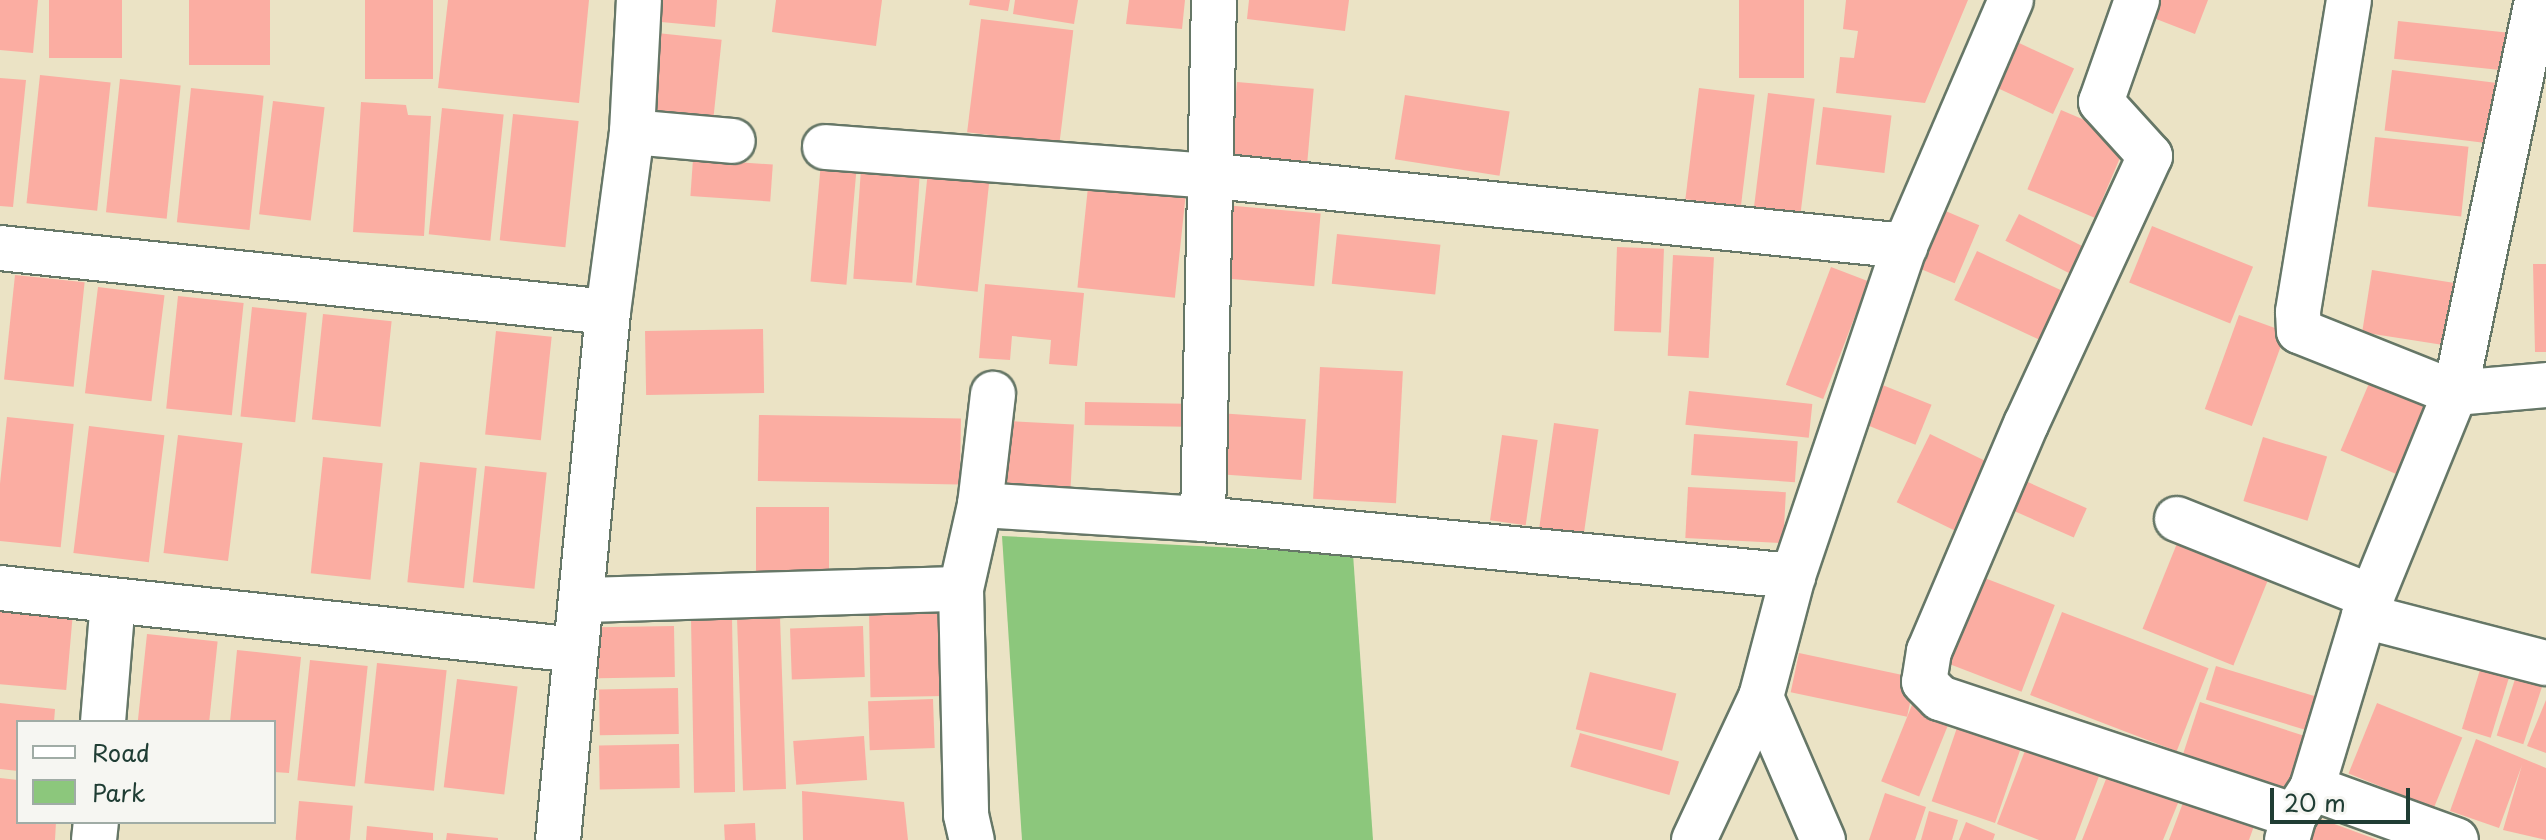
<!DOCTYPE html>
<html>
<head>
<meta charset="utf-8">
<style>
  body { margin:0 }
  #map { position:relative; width:2546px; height:840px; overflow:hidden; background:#ebe3c5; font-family:"Playpen Sans",sans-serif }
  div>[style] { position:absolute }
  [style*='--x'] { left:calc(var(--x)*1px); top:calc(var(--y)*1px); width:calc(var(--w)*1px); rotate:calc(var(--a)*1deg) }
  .green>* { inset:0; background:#8cc77c }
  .building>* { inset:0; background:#fbada2; transform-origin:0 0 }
  .roads { filter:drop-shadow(2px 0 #667767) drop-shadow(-2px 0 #667767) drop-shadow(0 2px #667767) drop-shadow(0 -2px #667767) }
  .minor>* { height:44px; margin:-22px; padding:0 22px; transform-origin:22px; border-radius:22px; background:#fff }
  span { translate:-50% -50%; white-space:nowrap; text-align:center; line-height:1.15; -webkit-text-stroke:6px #f6f6f2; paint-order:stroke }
  .legend { position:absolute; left:16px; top:720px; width:260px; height:104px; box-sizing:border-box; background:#f6f6f2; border:2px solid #a0aca6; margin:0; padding:10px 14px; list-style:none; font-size:24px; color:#1f3d34 }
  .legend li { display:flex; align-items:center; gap:16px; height:40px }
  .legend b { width:40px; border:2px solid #a0aca6 }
  .scale { position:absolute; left:2270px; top:788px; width:140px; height:36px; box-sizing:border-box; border:4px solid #1f3d34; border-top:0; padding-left:10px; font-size:24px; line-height:28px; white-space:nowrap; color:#1f3d34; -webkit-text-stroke:6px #f6f6f2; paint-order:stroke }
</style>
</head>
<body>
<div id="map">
  <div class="green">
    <i style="clip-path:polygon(1002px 536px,1353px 554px,1373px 840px,1022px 840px)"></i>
  </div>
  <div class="building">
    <i style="clip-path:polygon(0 0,38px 0,33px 53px,0 50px)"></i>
    <i style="left:49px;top:0;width:73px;height:58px"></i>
    <i style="left:189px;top:0;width:81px;height:65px"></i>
    <i style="left:365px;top:0;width:68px;height:79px"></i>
    <i style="clip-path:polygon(448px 0,589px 0,579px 103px,438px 88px)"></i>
    <i style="clip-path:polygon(663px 0,717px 0,715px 27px,661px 22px)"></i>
    <i style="clip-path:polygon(776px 0,882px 0,876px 46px,772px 32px)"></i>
    <i style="clip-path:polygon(970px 0,1010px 0,1008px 11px,969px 5px)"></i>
    <i style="clip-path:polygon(1015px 0,1078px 0,1074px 24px,1013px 14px)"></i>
    <i style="clip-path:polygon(1129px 0,1185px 0,1182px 29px,1126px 24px)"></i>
    <i style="clip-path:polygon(1249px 0,1349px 0,1345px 31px,1247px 19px)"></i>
    <i style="left:1739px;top:0;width:65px;height:78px"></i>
    <i style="clip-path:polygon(1846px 0,1968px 0,1925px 103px,1836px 93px,1840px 57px,1854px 58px,1858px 31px,1843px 29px)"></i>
    <i style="clip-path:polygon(2143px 0,2208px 0,2195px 34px,2138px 12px)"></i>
    <i style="left:981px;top:19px;width:93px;height:114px;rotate:7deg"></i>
    <i style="left:2398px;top:21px;width:116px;height:38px;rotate:6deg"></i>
    <i style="left:657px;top:33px;width:65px;height:85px;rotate:6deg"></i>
    <i style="left:2017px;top:42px;width:63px;height:50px;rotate:25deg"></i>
    <i style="left:2392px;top:70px;width:104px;height:61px;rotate:7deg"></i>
    <i style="left:40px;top:75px;width:71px;height:129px;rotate:6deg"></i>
    <i style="clip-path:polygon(0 78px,26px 80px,13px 207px,0 206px)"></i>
    <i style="left:120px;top:79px;width:61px;height:134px;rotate:6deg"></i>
    <i style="left:1237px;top:82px;width:77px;height:79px;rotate:5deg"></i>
    <i style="left:191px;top:88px;width:73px;height:135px;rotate:6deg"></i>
    <i style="left:1699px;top:88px;width:56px;height:112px;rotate:7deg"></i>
    <i style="left:1768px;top:93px;width:47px;height:115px;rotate:7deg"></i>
    <i style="left:1405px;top:95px;width:106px;height:65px;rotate:9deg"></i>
    <i style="left:273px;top:101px;width:52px;height:114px;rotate:7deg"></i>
    <i style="clip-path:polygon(361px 102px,406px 105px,408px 115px,431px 116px,424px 236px,353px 232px)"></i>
    <i style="left:1823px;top:107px;width:69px;height:58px;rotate:7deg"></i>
    <i style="left:442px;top:108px;width:62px;height:127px;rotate:6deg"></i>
    <i style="left:2061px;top:110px;width:73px;height:86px;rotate:23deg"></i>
    <i style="left:513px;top:114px;width:66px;height:127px;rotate:6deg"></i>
    <i style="left:2375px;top:137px;width:94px;height:70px;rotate:6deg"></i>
    <i style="left:693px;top:159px;width:80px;height:37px;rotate:4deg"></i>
    <i style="left:821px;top:162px;width:36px;height:120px;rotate:5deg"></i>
    <i style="left:861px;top:169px;width:59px;height:110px;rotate:4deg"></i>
    <i style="left:928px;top:171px;width:62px;height:115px;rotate:6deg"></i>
    <i style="left:1088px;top:187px;width:98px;height:101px;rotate:6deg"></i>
    <i style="left:1224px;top:205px;width:97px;height:73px;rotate:5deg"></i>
    <i style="left:1936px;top:207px;width:47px;height:63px;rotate:23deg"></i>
    <i style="left:2019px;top:214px;width:90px;height:30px;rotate:27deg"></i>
    <i style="left:2152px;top:226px;width:109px;height:61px;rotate:22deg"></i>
    <i style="left:1337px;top:234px;width:104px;height:50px;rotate:6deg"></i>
    <i style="left:1617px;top:247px;width:47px;height:84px;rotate:2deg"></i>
    <i style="left:1977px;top:251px;width:94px;height:54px;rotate:25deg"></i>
    <i style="left:1673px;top:255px;width:41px;height:101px;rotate:3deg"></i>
    <i style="clip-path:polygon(2533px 264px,2546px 264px,2546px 352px,2535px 352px)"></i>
    <i style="left:1831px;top:267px;width:40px;height:126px;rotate:21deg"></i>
    <i style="left:2372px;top:270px;width:87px;height:63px;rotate:9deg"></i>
    <i style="left:15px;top:275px;width:70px;height:105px;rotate:6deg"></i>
    <i style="clip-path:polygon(985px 284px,1084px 293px,1077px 366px,1049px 364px,1051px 340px,1012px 336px,1010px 360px,979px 358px)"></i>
    <i style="left:98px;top:287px;width:67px;height:107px;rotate:7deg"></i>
    <i style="left:178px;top:296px;width:66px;height:113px;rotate:6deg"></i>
    <i style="left:252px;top:307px;width:55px;height:110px;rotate:6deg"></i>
    <i style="left:323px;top:314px;width:69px;height:106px;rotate:6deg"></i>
    <i style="left:2239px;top:315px;width:50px;height:100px;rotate:20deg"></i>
    <i style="left:763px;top:329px;width:64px;height:118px;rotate:89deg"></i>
    <i style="left:496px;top:331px;width:56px;height:104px;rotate:6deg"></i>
    <i style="left:1320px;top:367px;width:83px;height:132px;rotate:3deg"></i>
    <i style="left:2373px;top:374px;width:65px;height:83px;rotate:23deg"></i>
    <i style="left:1875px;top:382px;width:61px;height:43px;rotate:22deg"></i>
    <i style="left:1689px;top:391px;width:124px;height:34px;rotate:6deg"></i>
    <i style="left:1085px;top:402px;width:100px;height:23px;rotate:1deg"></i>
    <i style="left:1218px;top:413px;width:88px;height:61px;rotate:4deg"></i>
    <i style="left:759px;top:415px;width:202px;height:66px;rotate:1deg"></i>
    <i style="left:7px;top:417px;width:67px;height:124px;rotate:6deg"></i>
    <i style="left:1008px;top:421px;width:66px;height:64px;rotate:3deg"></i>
    <i style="left:1554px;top:423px;width:45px;height:111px;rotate:8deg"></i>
    <i style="left:89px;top:426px;width:76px;height:128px;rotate:7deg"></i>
    <i style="left:1694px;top:434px;width:104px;height:41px;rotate:4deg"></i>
    <i style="left:1930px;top:434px;width:68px;height:76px;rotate:26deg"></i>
    <i style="left:178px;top:435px;width:65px;height:119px;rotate:7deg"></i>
    <i style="left:1502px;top:435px;width:36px;height:86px;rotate:8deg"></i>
    <i style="left:2263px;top:437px;width:67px;height:67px;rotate:17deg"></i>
    <i style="left:323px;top:457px;width:60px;height:117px;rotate:6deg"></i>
    <i style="left:420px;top:462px;width:57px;height:121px;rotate:6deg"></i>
    <i style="left:485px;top:466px;width:62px;height:117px;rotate:6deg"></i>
    <i style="left:2021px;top:479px;width:72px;height:32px;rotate:24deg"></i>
    <i style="left:1688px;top:487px;width:98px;height:51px;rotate:3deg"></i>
    <i style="left:756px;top:507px;width:73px;height:82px"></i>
    <i style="left:2180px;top:536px;width:98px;height:100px;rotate:22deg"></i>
    <i style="left:1982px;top:577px;width:78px;height:93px;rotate:21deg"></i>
    <i style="left:0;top:609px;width:73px;height:75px;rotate:5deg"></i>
    <i style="left:943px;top:610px;width:86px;height:74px;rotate:89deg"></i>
    <i style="left:2062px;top:612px;width:157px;height:89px;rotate:21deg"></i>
    <i style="left:780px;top:617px;width:172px;height:43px;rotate:88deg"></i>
    <i style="left:732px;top:618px;width:174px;height:41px;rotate:89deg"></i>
    <i style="left:674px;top:626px;width:51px;height:76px;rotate:89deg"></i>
    <i style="left:863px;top:626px;width:51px;height:73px;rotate:88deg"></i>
    <i style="left:147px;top:634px;width:71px;height:88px;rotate:6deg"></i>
    <i style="clip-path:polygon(237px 650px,301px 657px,289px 773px,274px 772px,274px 722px,230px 722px)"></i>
    <i style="left:1799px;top:653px;width:119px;height:40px;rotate:12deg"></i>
    <i style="left:310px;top:660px;width:58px;height:121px;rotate:6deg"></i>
    <i style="left:2483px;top:660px;width:30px;height:72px;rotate:17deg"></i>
    <i style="left:377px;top:663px;width:70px;height:121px;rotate:6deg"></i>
    <i style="left:2216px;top:666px;width:108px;height:35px;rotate:17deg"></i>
    <i style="left:2518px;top:670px;width:28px;height:69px;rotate:18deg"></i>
    <i style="left:1590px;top:672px;width:89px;height:59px;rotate:14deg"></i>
    <i style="left:457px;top:679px;width:61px;height:109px;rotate:7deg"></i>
    <i style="left:678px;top:688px;width:46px;height:79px;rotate:89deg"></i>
    <i style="left:1916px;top:695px;width:41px;height:93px;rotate:22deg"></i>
    <i style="left:933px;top:699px;width:49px;height:65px;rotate:88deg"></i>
    <i style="clip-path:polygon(2546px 700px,2546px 753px,2527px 746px)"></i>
    <i style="left:2200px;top:702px;width:120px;height:57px;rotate:18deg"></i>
    <i style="clip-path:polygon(0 703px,55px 709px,54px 722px,18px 722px,18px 771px,0 769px)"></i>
    <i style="left:2377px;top:703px;width:92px;height:76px;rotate:22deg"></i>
    <i style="left:1960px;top:719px;width:67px;height:87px;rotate:19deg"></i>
    <i style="left:1580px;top:733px;width:103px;height:35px;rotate:16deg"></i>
    <i style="left:864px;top:736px;width:44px;height:71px;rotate:86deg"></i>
    <i style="clip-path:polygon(2476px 739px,2546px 768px,2546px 840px,2503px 830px,2522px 765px,2499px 828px,2450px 811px)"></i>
    <i style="left:679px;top:744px;width:44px;height:80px;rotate:89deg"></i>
    <i style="clip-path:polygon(2026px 748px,2099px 776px,2075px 840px,2039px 840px,1997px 824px)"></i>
    <i style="clip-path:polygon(2108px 774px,2178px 803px,2163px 840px,2082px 840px)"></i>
    <i style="clip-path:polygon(0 778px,18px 780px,18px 822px,56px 822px,55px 840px,0 840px)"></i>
    <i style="clip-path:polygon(802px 791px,904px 802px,908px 840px,803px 840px)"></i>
    <i style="clip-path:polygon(1885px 793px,1926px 807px,1915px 840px,1869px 840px)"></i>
    <i style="clip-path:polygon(2184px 800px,2254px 826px,2249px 840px,2169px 840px)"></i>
    <i style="left:299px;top:801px;width:54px;height:39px;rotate:5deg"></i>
    <i style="clip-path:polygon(1929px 811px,1958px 820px,1952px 840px,1921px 840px)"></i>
    <i style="clip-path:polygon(2318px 818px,2378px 840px,2311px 840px)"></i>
    <i style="clip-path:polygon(1966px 822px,1995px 834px,1993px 840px,1959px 840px)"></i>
    <i style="left:755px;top:823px;width:17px;height:31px;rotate:87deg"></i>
    <i style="clip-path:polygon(367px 826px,433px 833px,433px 840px,366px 840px)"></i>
    <i style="clip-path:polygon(447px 833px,498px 838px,498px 840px,446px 840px)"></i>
  </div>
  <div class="roads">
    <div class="minor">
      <i style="--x:2137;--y:0;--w:108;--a:109.4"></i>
      <i style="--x:2101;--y:102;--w:73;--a:47.8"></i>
      <i style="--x:2150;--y:156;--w:295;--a:114.8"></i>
      <i style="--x:2026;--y:424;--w:247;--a:113.1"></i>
      <i style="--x:1929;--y:651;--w:31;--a:99"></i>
      <i style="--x:1924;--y:682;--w:23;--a:45"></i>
      <i style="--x:1940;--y:698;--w:373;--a:18.4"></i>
      <i style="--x:2349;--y:0;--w:316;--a:99.3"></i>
      <i style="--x:2298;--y:312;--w:19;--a:87"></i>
      <i style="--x:2299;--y:331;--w:168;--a:21.7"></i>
      <i style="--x:2455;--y:393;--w:91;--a:-5"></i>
      <i style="--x:632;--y:132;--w:101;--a:5.1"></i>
      <i style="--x:825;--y:147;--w:390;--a:4.3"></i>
      <i style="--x:1214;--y:176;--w:695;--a:5.78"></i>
      <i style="--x:0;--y:248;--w:611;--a:6.01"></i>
      <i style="--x:980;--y:505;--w:112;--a:-83.3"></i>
      <i style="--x:1203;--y:519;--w:519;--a:-88.79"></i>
      <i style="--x:2177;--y:519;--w:210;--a:21.8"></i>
      <i style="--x:0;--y:588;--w:579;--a:6.14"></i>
      <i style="--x:961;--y:589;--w:226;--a:88.7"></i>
      <i style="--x:966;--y:815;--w:26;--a:77"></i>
      <i style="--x:583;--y:600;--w:378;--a:-1.7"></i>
      <i style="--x:961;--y:589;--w:86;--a:-77.3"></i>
      <i style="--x:980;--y:505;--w:223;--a:3.6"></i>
      <i style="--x:1203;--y:519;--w:593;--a:5.52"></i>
      <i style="--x:2364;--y:616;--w:188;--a:14.5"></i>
      <i style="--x:1761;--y:697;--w:156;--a:66.6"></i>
      <i style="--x:103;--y:722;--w:122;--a:-85.3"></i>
      <i style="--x:2312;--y:788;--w:153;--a:19.9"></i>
      <i style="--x:94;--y:840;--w:18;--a:-84"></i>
      <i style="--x:558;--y:840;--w:530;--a:-84.59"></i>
      <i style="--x:608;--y:312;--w:182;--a:-82.4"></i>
      <i style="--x:632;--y:132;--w:132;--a:-87"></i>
      <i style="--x:1694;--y:840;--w:158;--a:-64.9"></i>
      <i style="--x:1761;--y:697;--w:125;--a:-75.2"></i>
      <i style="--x:1793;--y:576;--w:348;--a:-71.3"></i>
      <i style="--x:1905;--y:246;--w:268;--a:-66.7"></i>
      <i style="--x:2287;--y:840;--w:25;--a:-74"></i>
      <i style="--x:2294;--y:816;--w:33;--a:-57"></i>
      <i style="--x:2312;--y:788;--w:180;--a:-73.2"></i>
      <i style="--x:2364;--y:616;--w:241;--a:-67.8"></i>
      <i style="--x:2455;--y:393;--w:401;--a:-78.2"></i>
    </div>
  </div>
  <ul class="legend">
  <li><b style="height:10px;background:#fff"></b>Road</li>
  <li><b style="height:22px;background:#8cc77c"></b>Park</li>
  </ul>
  <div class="scale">20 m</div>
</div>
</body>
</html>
